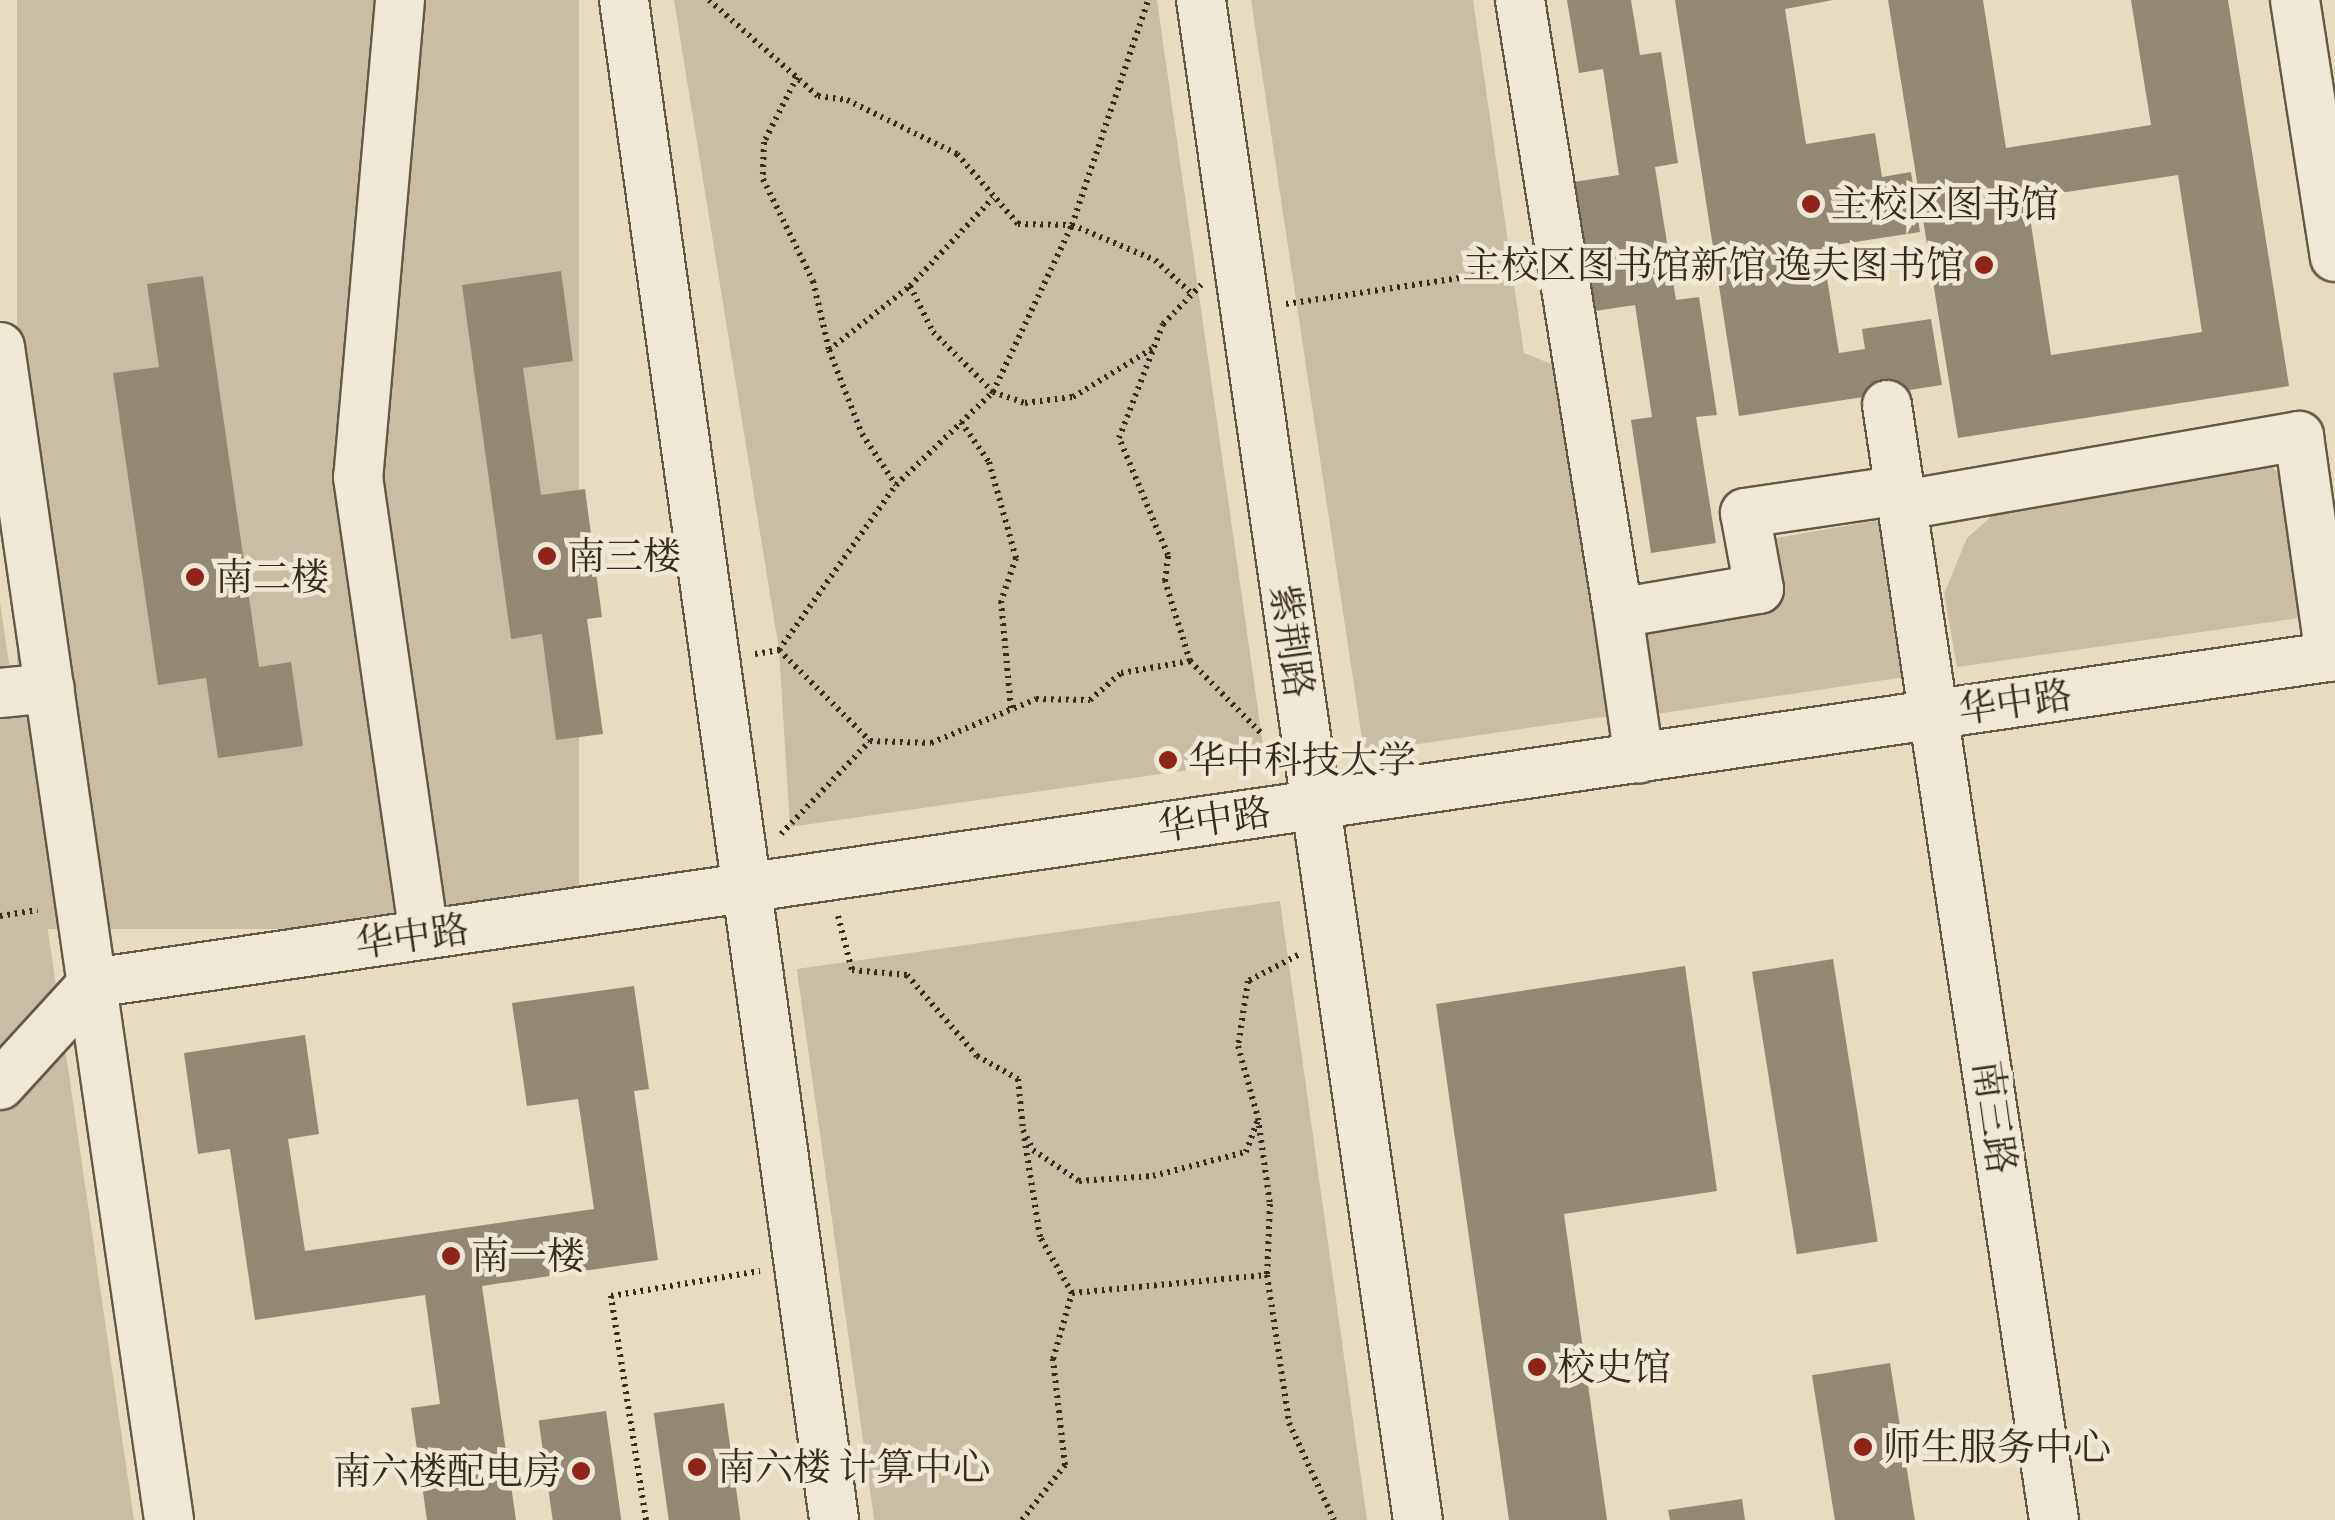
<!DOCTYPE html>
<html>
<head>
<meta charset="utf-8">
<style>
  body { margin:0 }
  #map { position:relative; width:2335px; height:1520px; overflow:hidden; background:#e7dcc1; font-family:"EB Garamond","Noto Serif SC",serif }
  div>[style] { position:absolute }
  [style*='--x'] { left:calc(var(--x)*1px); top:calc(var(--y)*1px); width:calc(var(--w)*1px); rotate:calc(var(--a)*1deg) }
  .green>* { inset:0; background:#c9bea5; transform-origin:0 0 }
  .building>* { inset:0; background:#938873; transform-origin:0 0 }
  .path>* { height:6px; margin-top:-3px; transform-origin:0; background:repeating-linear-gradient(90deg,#382c1e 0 2.5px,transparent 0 7.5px) }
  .roads { filter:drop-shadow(2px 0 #645847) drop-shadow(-2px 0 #645847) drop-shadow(0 2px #645847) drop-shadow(0 -2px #645847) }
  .minor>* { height:48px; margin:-24px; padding:0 24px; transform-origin:24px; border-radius:24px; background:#efe8d7 }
  .dots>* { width:28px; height:28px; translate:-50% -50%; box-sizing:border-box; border:5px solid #efe8d7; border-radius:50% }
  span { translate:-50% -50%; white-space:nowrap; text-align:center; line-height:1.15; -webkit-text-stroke:9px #efe8d7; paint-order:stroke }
  .poi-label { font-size:38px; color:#382c1e }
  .left { translate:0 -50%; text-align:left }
  .right { translate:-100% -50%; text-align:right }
  .street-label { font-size:38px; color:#382c1e }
</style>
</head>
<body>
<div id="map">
  <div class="green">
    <i style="left:17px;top:0;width:562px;height:929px"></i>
    <i style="clip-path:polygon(674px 0,1157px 0,1265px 759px,790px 827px,779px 650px)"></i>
    <i style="clip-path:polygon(1251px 0,1473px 0,1524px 353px,1559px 367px,1610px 716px,1364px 752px)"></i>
    <i style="clip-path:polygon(2271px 465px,2304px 506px,2320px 615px,1957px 667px,1944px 594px,1967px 538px,2003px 506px)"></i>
    <i style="clip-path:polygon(1898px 517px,1925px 674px,1643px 716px,1628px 627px,1747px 607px,1737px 545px)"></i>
    <i style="clip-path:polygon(0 602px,134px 1520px,0 1520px)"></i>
    <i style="left:1280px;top:901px;width:625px;height:488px;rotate:82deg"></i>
  </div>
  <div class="building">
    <i style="clip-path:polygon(1567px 0,1631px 0,1640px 55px,1661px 52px,1678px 163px,1655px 167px,1676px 300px,1699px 297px,1717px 415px,1696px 417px,1716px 543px,1651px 553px,1631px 420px,1652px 417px,1635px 305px,1582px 313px,1561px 184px,1619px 175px,1603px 69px,1579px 73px)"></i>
    <i style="clip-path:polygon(1675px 0,1833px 0,1785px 9px,1806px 144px,1875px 133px,1882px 177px,1911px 172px,1920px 232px,1822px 247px,1839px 353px,1865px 349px,1862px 329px,1931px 319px,1942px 385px,1739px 416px)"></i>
    <i style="clip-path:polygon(evenodd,1888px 0,1983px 0,2006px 148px,2151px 125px,2131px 0,2228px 0,2289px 386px,1958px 438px,1888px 0,2178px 175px,2202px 332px,2051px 355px,2027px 198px,2178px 175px)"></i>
    <i style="clip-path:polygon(561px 271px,573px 361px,523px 368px,541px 495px,585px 489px,602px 617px,587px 619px,603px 734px,556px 740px,542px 634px,511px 639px,462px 285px)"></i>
    <i style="clip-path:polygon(203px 276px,259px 667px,291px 662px,303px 746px,218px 758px,206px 678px,158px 685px,113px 373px,159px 367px,147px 284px)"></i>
    <i style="left:1833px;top:959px;width:286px;height:82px;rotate:81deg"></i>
    <i style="clip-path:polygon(1685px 966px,1717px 1191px,1564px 1214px,1607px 1520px,1509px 1520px,1436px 1004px)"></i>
    <i style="clip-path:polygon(634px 986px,649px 1089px,634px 1091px,658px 1260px,482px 1286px,516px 1520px,427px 1520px,411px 1408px,440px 1404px,425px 1295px,255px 1320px,230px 1149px,198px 1154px,184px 1053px,305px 1035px,319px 1134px,288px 1139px,305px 1251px,594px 1209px,578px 1099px,527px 1106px,512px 1003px)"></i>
    <i style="left:1890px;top:1363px;width:159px;height:79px;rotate:81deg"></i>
    <i style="left:724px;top:1403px;width:118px;height:71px;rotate:82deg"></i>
    <i style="left:606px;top:1411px;width:110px;height:68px;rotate:82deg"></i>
    <i style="clip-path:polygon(1742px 1499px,1745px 1520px,1670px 1520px,1668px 1510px)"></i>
  </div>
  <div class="path">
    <i style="--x:709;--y:0;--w:145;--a:41.4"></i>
    <i style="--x:818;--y:96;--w:29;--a:8"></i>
    <i style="--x:847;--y:100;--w:123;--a:26.1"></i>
    <i style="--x:957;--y:154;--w:93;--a:48.9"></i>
    <i style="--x:1018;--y:224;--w:54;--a:1.1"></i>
    <i style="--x:1072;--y:225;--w:90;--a:22.9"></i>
    <i style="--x:1155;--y:260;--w:47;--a:42.4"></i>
    <i style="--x:797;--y:77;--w:73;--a:116.9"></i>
    <i style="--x:764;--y:142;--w:37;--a:92"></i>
    <i style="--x:763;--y:179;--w:114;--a:63.9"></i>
    <i style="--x:813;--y:281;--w:71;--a:76.9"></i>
    <i style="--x:829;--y:350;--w:90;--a:68.6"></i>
    <i style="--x:862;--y:434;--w:61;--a:56.3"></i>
    <i style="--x:910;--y:286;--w:51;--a:63.4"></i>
    <i style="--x:933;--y:332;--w:85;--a:45"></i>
    <i style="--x:993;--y:392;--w:34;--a:19"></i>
    <i style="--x:1025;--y:403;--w:48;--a:-7.1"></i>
    <i style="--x:1073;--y:397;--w:96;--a:-31.4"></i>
    <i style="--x:1286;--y:304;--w:238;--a:-8.5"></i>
    <i style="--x:829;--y:350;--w:103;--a:-38.3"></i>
    <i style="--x:910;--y:286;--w:121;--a:-46.7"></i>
    <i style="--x:961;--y:422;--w:49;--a:55"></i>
    <i style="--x:989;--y:462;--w:100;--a:74.3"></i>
    <i style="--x:1016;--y:558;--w:46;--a:109.2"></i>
    <i style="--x:1001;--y:601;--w:108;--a:84.7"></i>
    <i style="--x:779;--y:650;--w:129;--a:45"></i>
    <i style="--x:870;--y:741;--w:61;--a:1.9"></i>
    <i style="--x:931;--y:743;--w:114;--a:-22.7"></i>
    <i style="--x:1036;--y:699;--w:54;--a:1.1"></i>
    <i style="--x:1090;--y:700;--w:41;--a:-41.1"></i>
    <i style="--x:1121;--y:673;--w:70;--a:-9.9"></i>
    <i style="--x:1190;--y:661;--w:84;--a:-107.4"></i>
    <i style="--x:1165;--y:581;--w:26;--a:-83"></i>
    <i style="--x:1168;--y:555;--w:127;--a:-112.7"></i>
    <i style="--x:1119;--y:438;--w:122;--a:-68.9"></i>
    <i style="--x:1163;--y:324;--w:56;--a:-45.7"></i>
    <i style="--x:755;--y:654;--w:24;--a:-9"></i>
    <i style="--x:779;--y:650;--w:202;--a:-54.7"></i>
    <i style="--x:896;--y:485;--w:134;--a:-43.8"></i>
    <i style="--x:993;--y:392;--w:185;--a:-64.7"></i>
    <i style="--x:1072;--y:225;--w:237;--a:-71.3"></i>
    <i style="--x:1190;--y:661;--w:104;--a:45.4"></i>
    <i style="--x:781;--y:834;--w:129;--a:-46.3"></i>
    <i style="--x:0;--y:916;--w:38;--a:-9"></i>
    <i style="--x:838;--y:916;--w:56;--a:75.5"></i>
    <i style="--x:852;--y:970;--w:55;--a:5.2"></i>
    <i style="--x:907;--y:975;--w:107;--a:49.2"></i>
    <i style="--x:977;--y:1056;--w:47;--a:29.3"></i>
    <i style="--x:1018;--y:1079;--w:51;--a:84.4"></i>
    <i style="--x:1023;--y:1130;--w:22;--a:63"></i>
    <i style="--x:1033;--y:1150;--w:55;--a:34"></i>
    <i style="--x:1079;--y:1181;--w:74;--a:-3.9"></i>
    <i style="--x:1153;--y:1176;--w:96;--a:-14.5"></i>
    <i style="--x:1246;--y:1152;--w:33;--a:-70"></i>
    <i style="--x:1298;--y:955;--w:56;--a:152.5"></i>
    <i style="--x:1248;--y:981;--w:66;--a:98.7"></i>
    <i style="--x:1238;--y:1046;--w:75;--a:74.5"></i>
    <i style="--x:1258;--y:1118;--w:87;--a:82.1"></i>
    <i style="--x:1270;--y:1204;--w:71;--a:92.4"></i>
    <i style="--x:1267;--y:1275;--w:150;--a:81.5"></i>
    <i style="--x:1289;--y:1423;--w:107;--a:65.1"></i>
    <i style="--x:1072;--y:1293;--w:196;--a:-5.3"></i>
    <i style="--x:646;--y:1520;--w:227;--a:-98.9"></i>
    <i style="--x:611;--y:1296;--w:151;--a:-9.5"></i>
    <i style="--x:1022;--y:1520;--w:70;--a:-52"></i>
    <i style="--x:1065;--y:1465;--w:107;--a:-96.5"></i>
    <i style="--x:1053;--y:1359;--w:69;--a:-73.9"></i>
    <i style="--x:1072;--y:1293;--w:64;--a:-119.7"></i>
    <i style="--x:1040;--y:1237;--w:102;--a:-99"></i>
  </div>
  <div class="roads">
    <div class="minor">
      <i style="--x:400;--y:0;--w:479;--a:95"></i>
      <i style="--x:358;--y:477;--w:462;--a:81.8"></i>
      <i style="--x:624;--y:0;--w:1534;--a:82.13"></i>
      <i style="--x:1201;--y:0;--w:1535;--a:81.88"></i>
      <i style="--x:1520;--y:0;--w:621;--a:80.92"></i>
      <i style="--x:1618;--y:613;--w:143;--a:-9.7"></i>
      <i style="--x:1759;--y:589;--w:77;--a:-100.4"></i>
      <i style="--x:1745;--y:513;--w:158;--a:-8.4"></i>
      <i style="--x:2295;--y:0;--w:260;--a:81.2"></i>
      <i style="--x:0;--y:347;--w:1185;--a:81.8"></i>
      <i style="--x:1887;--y:405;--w:1127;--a:81.48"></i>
      <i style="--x:1904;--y:505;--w:401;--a:-9.9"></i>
      <i style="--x:2299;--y:436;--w:223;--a:82"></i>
      <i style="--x:1618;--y:613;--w:147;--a:81.8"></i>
      <i style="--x:0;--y:693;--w:50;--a:-5.7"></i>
      <i style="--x:93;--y:983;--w:2266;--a:-8.3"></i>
      <i style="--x:0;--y:1085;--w:138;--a:-47.6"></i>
    </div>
  </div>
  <div class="dots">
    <i style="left:1811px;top:204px;background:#8f2418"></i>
    <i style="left:1984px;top:265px;background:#8f2418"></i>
    <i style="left:547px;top:556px;background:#8f2418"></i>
    <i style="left:195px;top:577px;background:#8f2418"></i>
    <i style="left:1168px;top:760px;background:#8f2418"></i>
    <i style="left:451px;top:1256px;background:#8f2418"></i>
    <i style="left:1537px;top:1367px;background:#8f2418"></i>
    <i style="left:1863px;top:1447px;background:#8f2418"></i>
    <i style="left:697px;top:1467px;background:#8f2418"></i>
    <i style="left:581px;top:1471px;background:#8f2418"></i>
  </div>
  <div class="poi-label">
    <span class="left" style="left:1831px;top:204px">主校区图书馆</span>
    <span class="right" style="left:1964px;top:265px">主校区图书馆新馆 逸夫图书馆</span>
    <span class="left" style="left:567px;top:556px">南三楼</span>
    <span class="left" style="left:215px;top:577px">南二楼</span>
    <span class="left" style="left:1188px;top:760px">华中科技大学</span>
    <span class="left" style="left:471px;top:1256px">南一楼</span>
    <span class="left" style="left:1557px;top:1367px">校史馆</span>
    <span class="left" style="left:1883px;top:1447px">师生服务中心</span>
    <span class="left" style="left:717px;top:1467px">南六楼 计算中心</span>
    <span class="right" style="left:561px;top:1471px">南六楼配电房</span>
  </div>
  <div class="street-label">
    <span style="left:1292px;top:641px;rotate:82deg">紫荆路</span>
    <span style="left:2015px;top:702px;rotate:-8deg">华中路</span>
    <span style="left:1214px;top:819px;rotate:-8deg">华中路</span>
    <span style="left:412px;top:936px;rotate:-8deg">华中路</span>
    <span style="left:1995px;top:1117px;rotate:82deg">南三路</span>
  </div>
</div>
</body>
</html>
